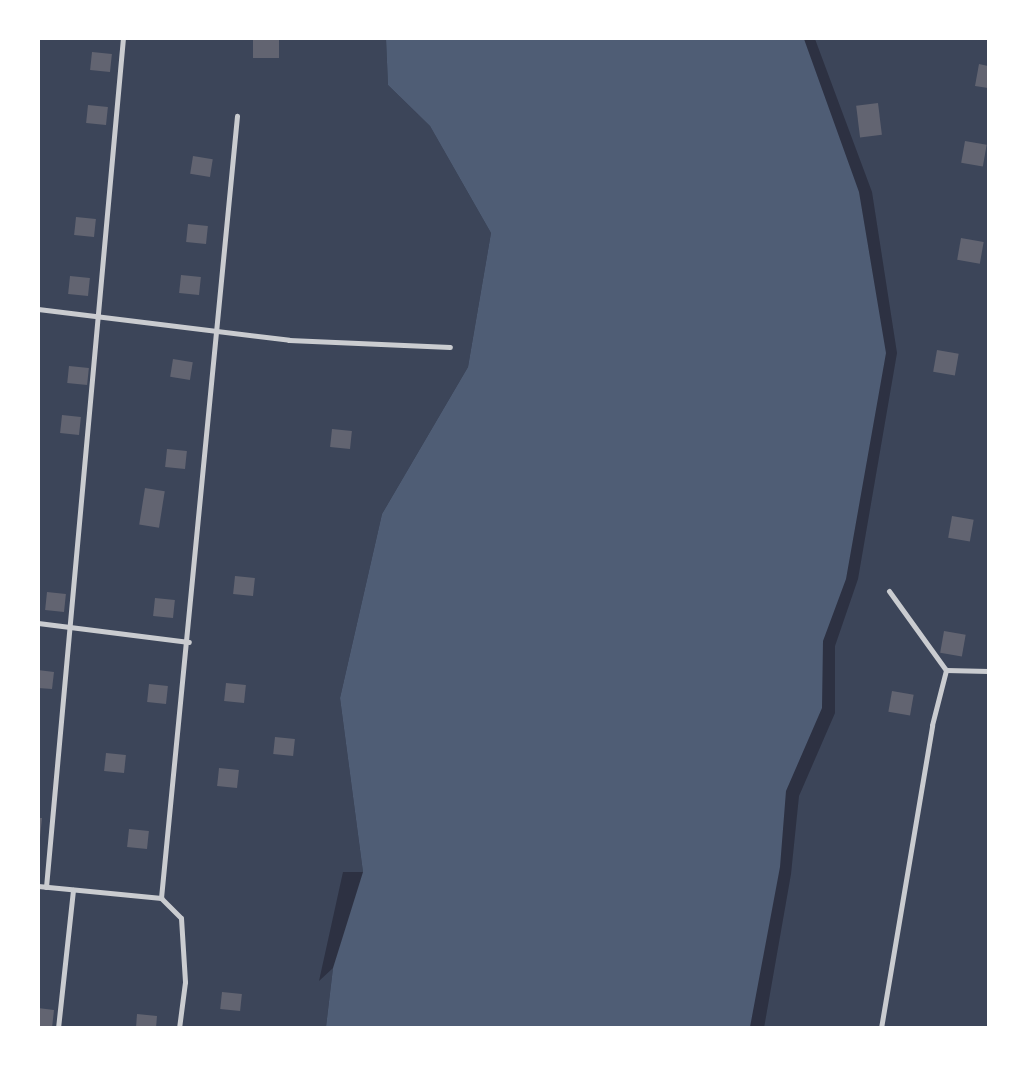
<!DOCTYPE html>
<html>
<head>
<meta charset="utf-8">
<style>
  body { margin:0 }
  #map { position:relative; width:1027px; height:1066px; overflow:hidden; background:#2d3142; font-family:Overpass,sans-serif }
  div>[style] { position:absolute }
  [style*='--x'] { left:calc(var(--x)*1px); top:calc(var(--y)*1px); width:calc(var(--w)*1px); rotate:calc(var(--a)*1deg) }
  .green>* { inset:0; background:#3c4559 }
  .water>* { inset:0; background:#4f5d75 }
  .building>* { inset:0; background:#626471; transform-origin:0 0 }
  .service>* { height:5px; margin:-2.5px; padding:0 2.5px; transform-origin:2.5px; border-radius:2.5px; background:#caccd0 }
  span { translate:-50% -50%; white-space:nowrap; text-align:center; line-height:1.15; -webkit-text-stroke:7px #fff; paint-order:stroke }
  .frame { position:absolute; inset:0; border:40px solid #fff; pointer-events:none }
</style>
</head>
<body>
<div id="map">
  <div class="green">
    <i style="clip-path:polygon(38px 39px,386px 39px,388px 85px,430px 126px,491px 233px,468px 367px,382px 514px,340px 698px,363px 872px,343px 872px,319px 981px,333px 968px,326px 1027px,39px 1027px)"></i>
    <i style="clip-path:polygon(815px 39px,988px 39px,988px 1027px,764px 1028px,791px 874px,799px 796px,835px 713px,835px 646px,858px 579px,897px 353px,872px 192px)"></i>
  </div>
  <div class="water">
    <i style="clip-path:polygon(386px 39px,804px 39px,859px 192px,886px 353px,846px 579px,823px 641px,822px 708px,786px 791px,780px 867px,750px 1027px,326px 1027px,333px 968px,363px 872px,340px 698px,382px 514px,468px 367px,491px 233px,430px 126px,388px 85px)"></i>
  </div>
  <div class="building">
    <i style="left:253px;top:38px;width:26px;height:20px"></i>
    <i style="left:92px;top:52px;width:20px;height:18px;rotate:6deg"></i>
    <i style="clip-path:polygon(979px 64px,988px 66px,988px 88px,975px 86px)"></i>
    <i style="left:878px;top:103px;width:32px;height:22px;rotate:83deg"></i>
    <i style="left:88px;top:105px;width:20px;height:18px;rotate:6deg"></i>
    <i style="left:965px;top:141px;width:22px;height:22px;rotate:10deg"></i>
    <i style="left:193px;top:156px;width:20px;height:18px;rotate:9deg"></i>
    <i style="left:76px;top:217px;width:20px;height:18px;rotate:6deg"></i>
    <i style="left:188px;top:224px;width:20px;height:18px;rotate:6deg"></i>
    <i style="left:961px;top:238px;width:23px;height:22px;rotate:10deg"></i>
    <i style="left:181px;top:275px;width:20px;height:18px;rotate:6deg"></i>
    <i style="left:70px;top:276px;width:20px;height:18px;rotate:6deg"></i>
    <i style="left:937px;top:350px;width:22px;height:22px;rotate:10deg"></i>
    <i style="left:173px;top:359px;width:20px;height:18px;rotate:9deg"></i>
    <i style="left:69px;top:366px;width:20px;height:17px;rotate:6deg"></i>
    <i style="left:62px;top:415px;width:19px;height:18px;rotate:6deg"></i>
    <i style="left:332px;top:429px;width:20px;height:18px;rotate:6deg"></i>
    <i style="left:167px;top:449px;width:20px;height:18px;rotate:6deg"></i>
    <i style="left:145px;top:488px;width:20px;height:37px;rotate:9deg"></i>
    <i style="left:952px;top:516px;width:22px;height:22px;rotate:10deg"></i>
    <i style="left:235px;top:576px;width:20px;height:18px;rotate:6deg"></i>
    <i style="left:47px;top:592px;width:19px;height:18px;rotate:6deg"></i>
    <i style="left:155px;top:598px;width:20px;height:18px;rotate:6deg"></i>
    <i style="left:944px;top:631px;width:22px;height:22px;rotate:10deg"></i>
    <i style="clip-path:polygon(38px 670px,54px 672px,52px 689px,38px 688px)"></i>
    <i style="left:226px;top:683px;width:20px;height:18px;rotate:6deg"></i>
    <i style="left:149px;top:684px;width:19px;height:18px;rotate:6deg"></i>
    <i style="left:892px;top:691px;width:22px;height:21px;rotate:10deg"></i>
    <i style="left:275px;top:737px;width:20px;height:17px;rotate:6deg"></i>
    <i style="left:106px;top:753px;width:20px;height:18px;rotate:6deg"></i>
    <i style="left:219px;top:768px;width:20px;height:18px;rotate:6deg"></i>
    <i style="clip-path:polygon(38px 818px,42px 818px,40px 837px,38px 837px)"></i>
    <i style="left:129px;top:829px;width:20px;height:18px;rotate:6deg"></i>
    <i style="left:222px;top:992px;width:20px;height:17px;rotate:6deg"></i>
    <i style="clip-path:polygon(38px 1008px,54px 1010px,52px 1028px,38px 1026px)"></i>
    <i style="clip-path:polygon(137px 1014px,157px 1016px,156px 1028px,136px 1028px)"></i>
  </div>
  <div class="service">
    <i style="--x:38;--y:309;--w:253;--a:7"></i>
    <i style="--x:289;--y:340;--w:161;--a:2.5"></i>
    <i style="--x:889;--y:591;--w:97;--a:54.2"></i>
    <i style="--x:946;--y:670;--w:42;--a:1.4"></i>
    <i style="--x:38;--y:623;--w:152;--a:7.2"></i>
    <i style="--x:38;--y:886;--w:124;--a:5.6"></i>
    <i style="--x:161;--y:898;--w:28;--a:45"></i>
    <i style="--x:181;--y:918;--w:64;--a:86.4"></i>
    <i style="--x:185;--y:982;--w:46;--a:97.4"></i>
    <i style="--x:46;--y:887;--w:852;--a:-84.82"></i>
    <i style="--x:161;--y:898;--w:786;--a:-84.45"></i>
    <i style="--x:58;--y:1028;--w:139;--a:-83.8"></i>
    <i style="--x:881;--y:1028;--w:307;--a:-80.4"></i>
    <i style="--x:932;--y:725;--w:57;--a:-75.7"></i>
  </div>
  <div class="frame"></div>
</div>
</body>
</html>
